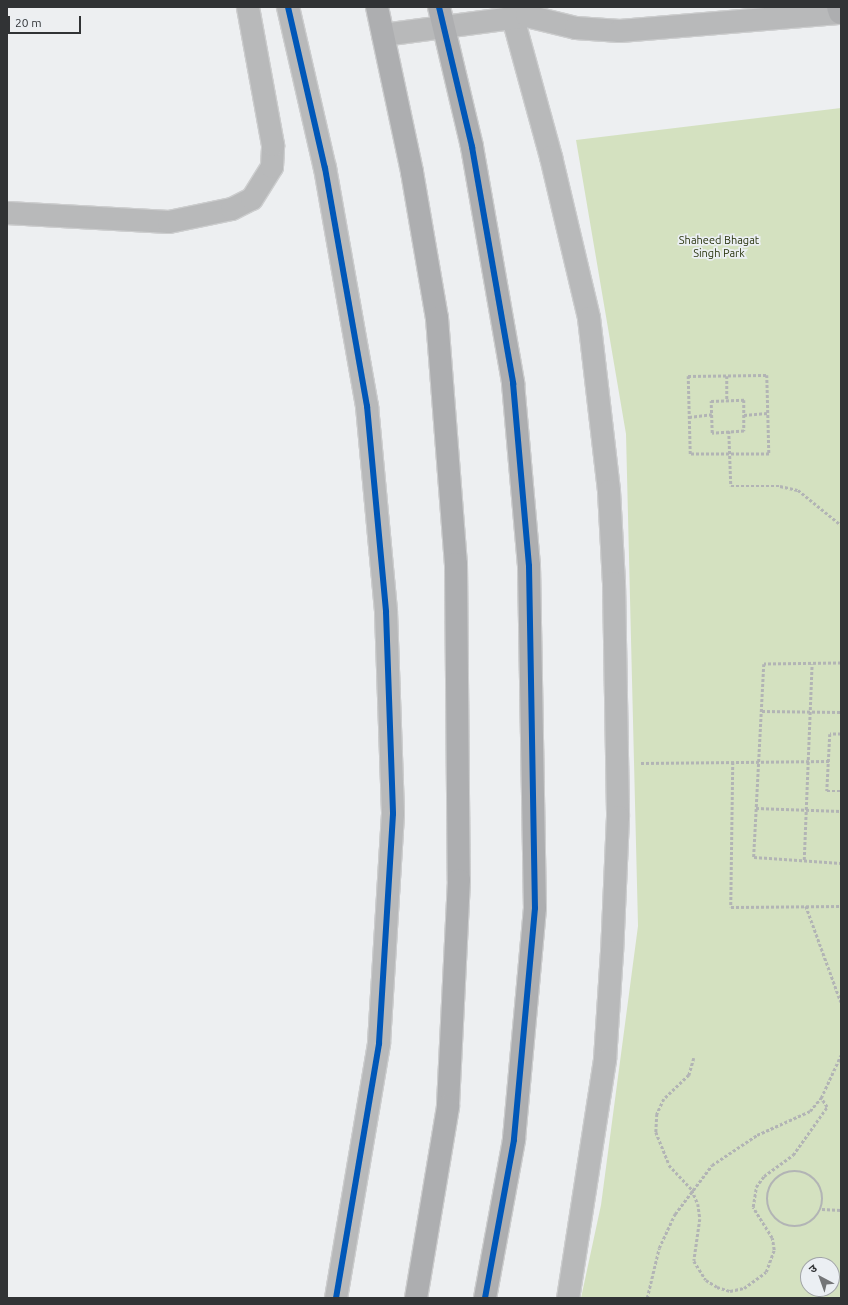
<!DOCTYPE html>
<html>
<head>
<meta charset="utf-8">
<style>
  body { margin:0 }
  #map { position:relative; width:848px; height:1305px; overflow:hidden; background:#edeff1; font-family:Ubuntu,"Noto Sans Devanagari",sans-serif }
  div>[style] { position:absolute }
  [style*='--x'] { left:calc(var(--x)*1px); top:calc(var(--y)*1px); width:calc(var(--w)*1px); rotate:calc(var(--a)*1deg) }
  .green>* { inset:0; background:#d4e1c0 }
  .path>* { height:2.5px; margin-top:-1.25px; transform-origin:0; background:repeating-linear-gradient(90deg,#b2b4b5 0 3px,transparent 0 5px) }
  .path>.ring { margin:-1.25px; padding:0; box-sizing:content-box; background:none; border:2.5px solid #b2b4b5; border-radius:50% }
  .roads { filter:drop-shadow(1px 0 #cccdce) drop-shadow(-1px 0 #cccdce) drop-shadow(0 1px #cccdce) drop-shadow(0 -1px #cccdce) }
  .street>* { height:22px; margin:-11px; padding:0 11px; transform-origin:11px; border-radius:11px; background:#b8b9ba }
  .secondary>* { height:22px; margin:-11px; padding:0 11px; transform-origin:11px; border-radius:11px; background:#adaeb0 }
  .cycleway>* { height:6px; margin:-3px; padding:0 3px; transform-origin:3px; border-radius:3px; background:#0057b8 }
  span { translate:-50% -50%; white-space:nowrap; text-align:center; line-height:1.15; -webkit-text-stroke:3.5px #ebeff3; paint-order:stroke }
  .park-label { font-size:11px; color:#29340e }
  .frame { position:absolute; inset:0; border:8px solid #313335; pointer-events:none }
  .north { position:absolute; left:800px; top:1257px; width:40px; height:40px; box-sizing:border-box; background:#ebeff3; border:1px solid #a1a4a7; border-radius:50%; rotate:319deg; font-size:11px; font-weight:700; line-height:16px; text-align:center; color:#313335 }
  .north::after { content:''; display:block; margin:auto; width:14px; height:18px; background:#737577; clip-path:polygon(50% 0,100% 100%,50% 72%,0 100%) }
  .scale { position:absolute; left:8px; top:16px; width:73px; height:18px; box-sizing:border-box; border:2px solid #313335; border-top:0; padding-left:5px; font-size:12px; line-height:14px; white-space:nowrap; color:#313335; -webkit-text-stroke:3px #ebeff3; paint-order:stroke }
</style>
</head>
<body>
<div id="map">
  <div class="green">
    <i style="clip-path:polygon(evenodd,841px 108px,841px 1298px,581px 1298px,601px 1205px,638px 926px,626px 434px,576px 140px,841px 108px,808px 1265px,832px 1265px,832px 1289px,808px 1289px,808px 1265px)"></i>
  </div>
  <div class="path">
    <i style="--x:767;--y:375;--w:79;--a:88.5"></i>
    <i style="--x:769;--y:454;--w:79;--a:180"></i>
    <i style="--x:690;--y:454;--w:78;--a:-91.5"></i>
    <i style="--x:688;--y:376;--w:79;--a:-0.7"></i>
    <i style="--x:727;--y:376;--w:25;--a:90"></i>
    <i style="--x:744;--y:400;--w:31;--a:90"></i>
    <i style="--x:744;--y:431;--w:32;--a:176"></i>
    <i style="--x:712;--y:433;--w:32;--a:-92"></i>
    <i style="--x:711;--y:401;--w:33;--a:-2"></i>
    <i style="--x:744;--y:415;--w:23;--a:-5"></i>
    <i style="--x:689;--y:417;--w:23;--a:-7"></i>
    <i style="--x:729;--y:431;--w:55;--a:87.9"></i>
    <i style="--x:731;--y:486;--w:49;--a:0"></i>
    <i style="--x:780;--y:486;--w:18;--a:13"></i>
    <i style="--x:798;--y:490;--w:55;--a:39.1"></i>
    <i style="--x:841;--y:663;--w:77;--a:179.3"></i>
    <i style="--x:764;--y:664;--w:193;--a:93"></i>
    <i style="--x:754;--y:857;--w:87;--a:3.9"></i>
    <i style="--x:762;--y:711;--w:79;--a:0.7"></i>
    <i style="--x:841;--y:734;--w:11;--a:180"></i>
    <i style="--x:830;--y:734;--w:57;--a:93"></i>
    <i style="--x:827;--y:791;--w:14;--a:0"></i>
    <i style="--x:733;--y:762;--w:145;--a:90.8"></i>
    <i style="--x:731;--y:907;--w:110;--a:-0.5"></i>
    <i style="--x:641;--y:763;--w:188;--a:-0.6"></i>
    <i style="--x:756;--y:808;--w:85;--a:2"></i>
    <i style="--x:804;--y:860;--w:196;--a:-87.7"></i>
    <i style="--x:806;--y:906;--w:102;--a:70"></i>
    <i style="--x:694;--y:1058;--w:18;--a:106"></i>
    <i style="--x:689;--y:1075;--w:35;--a:136"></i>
    <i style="--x:664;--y:1099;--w:17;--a:115"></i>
    <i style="--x:657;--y:1114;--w:18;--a:93"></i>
    <i style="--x:656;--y:1132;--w:35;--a:68"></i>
    <i style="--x:669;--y:1165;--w:34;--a:47"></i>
    <i style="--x:692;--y:1190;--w:15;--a:67"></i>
    <i style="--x:698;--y:1204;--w:15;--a:82"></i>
    <i style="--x:700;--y:1219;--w:42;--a:98.1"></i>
    <i style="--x:694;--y:1261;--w:22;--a:58"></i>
    <i style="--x:706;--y:1280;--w:13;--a:32"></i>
    <i style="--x:717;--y:1287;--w:14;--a:17"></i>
    <i style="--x:730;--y:1291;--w:14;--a:-12"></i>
    <i style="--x:744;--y:1288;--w:27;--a:-36"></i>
    <i style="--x:766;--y:1272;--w:23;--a:-70"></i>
    <i style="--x:774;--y:1250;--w:12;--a:-99"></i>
    <i style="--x:772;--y:1238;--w:36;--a:-122"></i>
    <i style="--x:753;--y:1207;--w:20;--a:-81"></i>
    <i style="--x:756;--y:1187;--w:14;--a:-54"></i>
    <i style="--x:764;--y:1176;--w:36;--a:-36"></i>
    <i style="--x:793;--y:1155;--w:59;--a:-54.7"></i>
    <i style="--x:827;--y:1107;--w:11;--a:-124"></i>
    <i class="ring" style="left:767px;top:1171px;width:53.5px;height:53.5px"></i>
    <i style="--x:822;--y:1209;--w:19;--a:3"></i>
    <i style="--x:647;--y:1298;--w:51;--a:-76.5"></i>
    <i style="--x:659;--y:1248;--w:38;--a:-65"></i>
    <i style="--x:675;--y:1214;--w:61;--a:-52.9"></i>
    <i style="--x:712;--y:1165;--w:54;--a:-33.7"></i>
    <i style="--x:757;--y:1135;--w:58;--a:-24.4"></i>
    <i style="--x:810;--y:1111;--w:17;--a:-50"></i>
    <i style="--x:821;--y:1098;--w:47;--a:-65.1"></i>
  </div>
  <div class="roads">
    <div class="street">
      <i style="--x:288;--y:7;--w:165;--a:77.1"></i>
      <i style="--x:325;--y:168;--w:242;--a:80"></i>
      <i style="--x:367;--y:406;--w:207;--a:84.7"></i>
      <i style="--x:386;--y:612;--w:202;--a:88"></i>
      <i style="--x:393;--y:814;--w:230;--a:93.5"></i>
      <i style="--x:379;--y:1044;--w:258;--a:99.6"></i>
      <i style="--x:513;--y:18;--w:144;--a:74.7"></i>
      <i style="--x:551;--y:157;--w:165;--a:76.7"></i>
      <i style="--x:589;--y:318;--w:174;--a:83.4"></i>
      <i style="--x:609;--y:491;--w:92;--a:86.9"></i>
      <i style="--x:614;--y:583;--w:234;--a:89"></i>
      <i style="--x:618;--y:817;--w:135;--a:92.5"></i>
      <i style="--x:612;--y:952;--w:108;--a:93.7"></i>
      <i style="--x:605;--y:1060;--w:241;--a:98.8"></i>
      <i style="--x:383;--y:35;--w:145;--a:-7.5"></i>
      <i style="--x:527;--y:16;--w:50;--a:13.8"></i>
      <i style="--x:576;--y:28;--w:44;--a:3.9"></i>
      <i style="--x:620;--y:31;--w:222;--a:-4.7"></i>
      <i style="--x:7;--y:213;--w:162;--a:3.2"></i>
      <i style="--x:169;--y:222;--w:64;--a:-11.7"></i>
      <i style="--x:232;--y:209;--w:22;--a:-27"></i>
      <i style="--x:252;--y:199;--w:38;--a:-58"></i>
      <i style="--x:272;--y:167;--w:22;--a:-87"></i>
      <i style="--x:273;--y:145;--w:140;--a:-100.3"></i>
    </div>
    <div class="secondary">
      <i style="--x:377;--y:7;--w:169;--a:78"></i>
      <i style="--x:412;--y:172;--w:148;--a:80.3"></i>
      <i style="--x:437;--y:318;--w:247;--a:85.6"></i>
      <i style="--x:456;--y:564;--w:316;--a:89.5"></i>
      <i style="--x:459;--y:880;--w:227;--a:92.8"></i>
      <i style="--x:448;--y:1107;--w:194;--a:99.5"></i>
      <i style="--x:439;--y:7;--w:144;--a:76.7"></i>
      <i style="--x:472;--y:147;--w:240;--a:80.1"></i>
      <i style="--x:513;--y:383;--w:184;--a:85"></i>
      <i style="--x:529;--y:566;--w:342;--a:89"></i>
      <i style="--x:535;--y:908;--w:233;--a:95.2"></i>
      <i style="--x:514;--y:1140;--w:161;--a:100.4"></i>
      <i style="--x:838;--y:7;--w:6;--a:72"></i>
    </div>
  </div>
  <div class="cycleway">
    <i style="--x:288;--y:7;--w:165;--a:77.1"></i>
    <i style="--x:325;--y:168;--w:242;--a:80"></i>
    <i style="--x:367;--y:406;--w:207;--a:84.7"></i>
    <i style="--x:386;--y:612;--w:202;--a:88"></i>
    <i style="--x:393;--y:814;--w:230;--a:93.5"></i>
    <i style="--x:379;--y:1044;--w:258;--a:99.6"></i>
    <i style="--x:439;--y:7;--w:144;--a:76.7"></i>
    <i style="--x:472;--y:147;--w:240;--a:80.1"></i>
    <i style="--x:513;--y:383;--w:184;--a:85"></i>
    <i style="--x:529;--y:566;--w:342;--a:89"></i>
    <i style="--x:535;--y:908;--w:233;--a:95.2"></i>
    <i style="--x:514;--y:1140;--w:161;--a:100.4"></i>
  </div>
  <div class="park-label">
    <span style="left:719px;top:247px">Shaheed Bhagat<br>Singh Park</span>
  </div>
  <div class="frame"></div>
  <div class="north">उ</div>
  <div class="scale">20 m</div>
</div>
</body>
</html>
